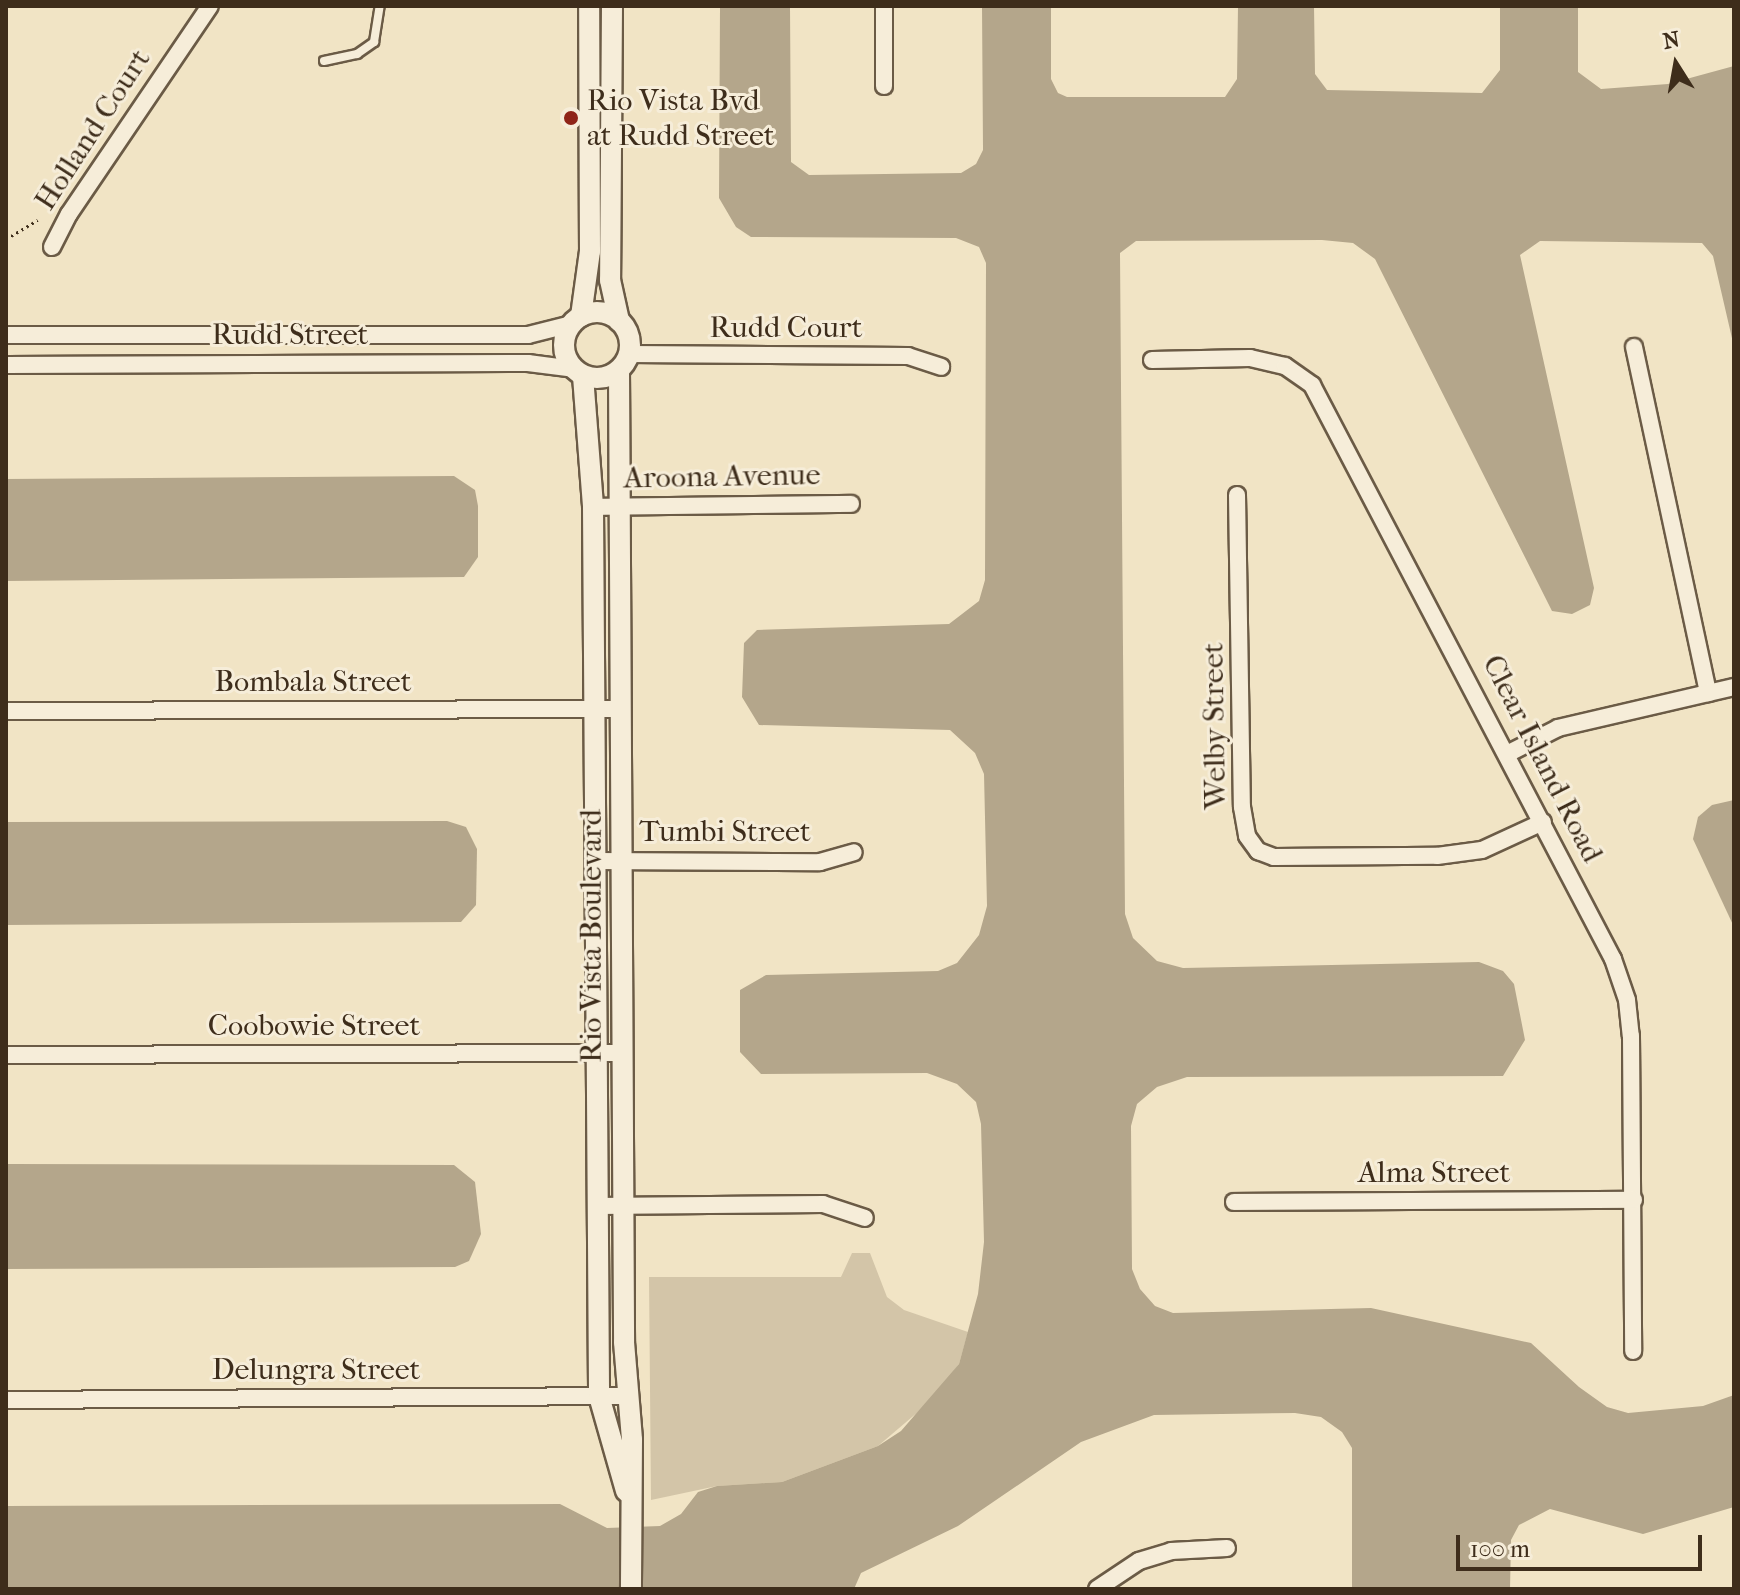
<!DOCTYPE html>
<html>
<head>
<meta charset="utf-8">
<style>
  body { margin:0 }
  #map { position:relative; width:1740px; height:1595px; overflow:hidden; background:#f1e4c5; font-family:"IM FELL French Canon",serif }
  div>[style] { position:absolute }
  [style*='--x'] { left:calc(var(--x)*1px); top:calc(var(--y)*1px); width:calc(var(--w)*1px); rotate:calc(var(--a)*1deg) }
  .green>* { inset:0; background:#d3c5a8 }
  .water>* { inset:0; background:#b4a68b }
  .path>* { height:3px; margin-top:-1.5px; transform-origin:0; background:repeating-linear-gradient(90deg,#3e2d1b 0 2px,transparent 0 6px) }
  .roads { filter:drop-shadow(2px 0 #6b5b46) drop-shadow(-2px 0 #6b5b46) drop-shadow(0 2px #6b5b46) drop-shadow(0 -2px #6b5b46) }
  .service>* { height:8px; margin:-4px; padding:0 4px; transform-origin:4px; border-radius:4px; background:#f6edd9 }
  .minor>* { height:16px; margin:-8px; padding:0 8px; transform-origin:8px; border-radius:8px; background:#f6edd9 }
  .tertiary>* { height:20px; margin:-10px; padding:0 10px; transform-origin:10px; border-radius:10px; background:#f6edd9 }
  .tertiary>.ring { margin:-10px; padding:0; box-sizing:content-box; background:none; border:20px solid #f6edd9; border-radius:50% }
  .dots>* { width:22px; height:22px; translate:-50% -50%; box-sizing:border-box; border:4px solid #f6edd9; border-radius:50% }
  span { translate:-50% -50%; white-space:nowrap; text-align:center; line-height:1.15; -webkit-text-stroke:6px #f6edd9; paint-order:stroke }
  .poi-label { font-size:30px; color:#3e2d1b }
  .left { translate:0 -50%; text-align:left }
  .street-label { font-size:30px; color:#3e2d1b }
  .frame { position:absolute; inset:0; border:8px solid #3e2d1b; pointer-events:none }
  .north { position:absolute; left:1636px; top:24px; width:80px; height:80px; -webkit-text-stroke:6px #f6edd9; paint-order:stroke; rotate:349deg; font-size:22px; font-weight:700; line-height:32px; text-align:center; color:#3e2d1b }
  .north::after { content:''; display:block; margin:auto; width:28px; height:36px; background:#3e2d1b; clip-path:polygon(50% 0,100% 100%,50% 72%,0 100%) }
  .scale { position:absolute; left:1456px; top:1535px; width:246px; height:36px; box-sizing:border-box; border:4px solid #3e2d1b; border-top:0; padding-left:10px; font-size:24px; line-height:28px; white-space:nowrap; color:#3e2d1b; -webkit-text-stroke:6px #f6edd9; paint-order:stroke }
</style>
</head>
<body>
<div id="map">
  <div class="green">
    <i style="clip-path:polygon(852px 1253px,870px 1253px,887px 1297px,904px 1310px,968px 1332px,959px 1364px,932px 1400px,878px 1446px,782px 1482px,717px 1486px,651px 1500px,649px 1277px,841px 1277px)"></i>
  </div>
  <div class="water">
    <i style="clip-path:polygon(720px 6px,790px 6px,791px 162px,809px 175px,961px 173px,976px 164px,983px 150px,982px 6px,1051px 6px,1051px 79px,1058px 93px,1067px 97px,1225px 97px,1237px 79px,1238px 6px,1314px 6px,1315px 74px,1327px 90px,1482px 93px,1500px 70px,1500px 6px,1578px 6px,1578px 72px,1601px 89px,1668px 84px,1734px 66px,1734px 347px,1713px 256px,1702px 243px,1540px 241px,1520px 255px,1594px 588px,1590px 605px,1572px 614px,1552px 611px,1375px 259px,1353px 243px,1322px 240px,1136px 241px,1120px 253px,1125px 914px,1133px 938px,1157px 961px,1183px 968px,1479px 962px,1503px 971px,1514px 984px,1525px 1040px,1503px 1076px,1187px 1077px,1157px 1087px,1137px 1104px,1131px 1126px,1132px 1269px,1140px 1289px,1155px 1306px,1173px 1313px,1371px 1308px,1531px 1343px,1579px 1387px,1607px 1407px,1628px 1413px,1703px 1406px,1734px 1395px,1734px 1507px,1643px 1534px,1550px 1509px,1519px 1525px,1511px 1540px,1510px 1589px,1352px 1589px,1352px 1448px,1342px 1432px,1321px 1417px,1295px 1413px,1154px 1415px,1081px 1442px,958px 1526px,861px 1573px,854px 1589px,6px 1589px,6px 1506px,560px 1504px,607px 1528px,660px 1526px,681px 1514px,698px 1492px,717px 1486px,782px 1482px,878px 1446px,901px 1431px,959px 1364px,978px 1294px,984px 1242px,981px 1124px,976px 1102px,957px 1084px,927px 1073px,761px 1074px,740px 1052px,740px 990px,766px 975px,938px 971px,957px 963px,979px 935px,987px 906px,984px 774px,975px 753px,950px 730px,759px 725px,742px 697px,744px 643px,757px 630px,949px 624px,979px 601px,985px 580px,986px 263px,979px 247px,956px 238px,751px 237px,736px 227px,719px 198px)"></i>
    <i style="clip-path:polygon(454px 476px,475px 490px,478px 506px,478px 557px,464px 577px,6px 581px,6px 479px)"></i>
    <i style="clip-path:polygon(1734px 800px,1734px 927px,1693px 839px,1698px 817px,1712px 805px)"></i>
    <i style="clip-path:polygon(447px 821px,466px 827px,477px 849px,476px 905px,461px 922px,6px 925px,6px 822px)"></i>
    <i style="clip-path:polygon(6px 1164px,454px 1165px,475px 1182px,481px 1234px,469px 1261px,455px 1267px,6px 1269px)"></i>
  </div>
  <div class="path">
    <i style="--x:6;--y:239;--w:37;--a:-31"></i>
  </div>
  <div class="roads">
    <div class="service">
      <i style="--x:324;--y:61;--w:34;--a:-12"></i>
      <i style="--x:357;--y:54;--w:21;--a:-35"></i>
      <i style="--x:374;--y:42;--w:36;--a:-81"></i>
    </div>
    <div class="minor">
      <i style="--x:884;--y:6;--w:80;--a:90"></i>
      <i style="--x:52;--y:247;--w:37;--a:-63"></i>
      <i style="--x:69;--y:214;--w:251;--a:-55.9"></i>
      <i style="--x:6;--y:335;--w:522;--a:0"></i>
      <i style="--x:528;--y:335;--w:44;--a:-14.3"></i>
      <i style="--x:1634;--y:347;--w:354;--a:77.9"></i>
      <i style="--x:630;--y:354;--w:278;--a:0.4"></i>
      <i style="--x:908;--y:356;--w:35;--a:18"></i>
      <i style="--x:1152;--y:360;--w:98;--a:-1.2"></i>
      <i style="--x:1250;--y:358;--w:36;--a:13"></i>
      <i style="--x:1285;--y:366;--w:33;--a:35"></i>
      <i style="--x:1312;--y:385;--w:648;--a:62.33"></i>
      <i style="--x:1613;--y:959;--w:43;--a:71.1"></i>
      <i style="--x:1627;--y:1000;--w:36;--a:84"></i>
      <i style="--x:1631;--y:1036;--w:315;--a:89.6"></i>
      <i style="--x:6;--y:365;--w:522;--a:-0.22"></i>
      <i style="--x:528;--y:363;--w:46;--a:7.4"></i>
      <i style="--x:1237;--y:495;--w:312;--a:89.1"></i>
      <i style="--x:1242;--y:807;--w:29;--a:80"></i>
      <i style="--x:1247;--y:836;--w:19;--a:54"></i>
      <i style="--x:1258;--y:851;--w:17;--a:21"></i>
      <i style="--x:1274;--y:857;--w:163;--a:-0.4"></i>
      <i style="--x:1437;--y:856;--w:45;--a:-7.6"></i>
      <i style="--x:1482;--y:850;--w:67;--a:-24.7"></i>
      <i style="--x:593;--y:507;--w:258;--a:-0.7"></i>
      <i style="--x:6;--y:711;--w:614;--a:-0.19"></i>
      <i style="--x:1509;--y:753;--w:55;--a:-27"></i>
      <i style="--x:1558;--y:728;--w:181;--a:-13.1"></i>
      <i style="--x:594;--y:861;--w:226;--a:0.3"></i>
      <i style="--x:820;--y:862;--w:35;--a:-16"></i>
      <i style="--x:6;--y:1055;--w:617;--a:-0.19"></i>
      <i style="--x:1234;--y:1202;--w:400;--a:-0.3"></i>
      <i style="--x:596;--y:1206;--w:227;--a:-0.5"></i>
      <i style="--x:823;--y:1204;--w:44;--a:18.4"></i>
      <i style="--x:6;--y:1400;--w:620;--a:-0.37"></i>
      <i style="--x:1097;--y:1589;--w:50;--a:-33.7"></i>
      <i style="--x:1139;--y:1561;--w:34;--a:-17"></i>
      <i style="--x:1171;--y:1551;--w:56;--a:-3.1"></i>
    </div>
    <div class="tertiary">
      <i style="--x:612;--y:6;--w:274;--a:90.4"></i>
      <i style="--x:610;--y:280;--w:42;--a:77.6"></i>
      <i class="ring" style="left:564px;top:312px;width:46px;height:46px"></i>
      <i style="--x:581;--y:316;--w:66;--a:-82.1"></i>
      <i style="--x:590;--y:251;--w:245;--a:-90.2"></i>
      <i style="--x:619;--y:371;--w:971;--a:89.7"></i>
      <i style="--x:624;--y:1342;--w:98;--a:85.3"></i>
      <i style="--x:632;--y:1440;--w:149;--a:90.4"></i>
      <i style="--x:583;--y:376;--w:131;--a:85.6"></i>
      <i style="--x:593;--y:507;--w:889;--a:89.61"></i>
      <i style="--x:599;--y:1396;--w:99;--a:74.1"></i>
    </div>
  </div>
  <div class="dots">
    <i style="left:571px;top:118px;background:#8f2418"></i>
  </div>
  <div class="poi-label">
    <span class="left" style="left:587px;top:118px">Rio Vista Bvd<br>at Rudd Street</span>
  </div>
  <div class="street-label">
    <span style="left:93px;top:130px;rotate:-57deg">Holland Court</span>
    <span style="left:786px;top:328px">Rudd Court</span>
    <span style="left:290px;top:335px">Rudd Street</span>
    <span style="left:722px;top:477px;rotate:-1deg">Aroona Avenue</span>
    <span style="left:313px;top:682px">Bombala Street</span>
    <span style="left:1215px;top:726px;rotate:-91deg">Welby Street</span>
    <span style="left:1542px;top:759px;rotate:63deg">Clear Island Road</span>
    <span style="left:725px;top:832px">Tumbi Street</span>
    <span style="left:592px;top:936px;rotate:-90deg">Rio Vista Boulevard</span>
    <span style="left:314px;top:1026px">Coobowie Street</span>
    <span style="left:1434px;top:1173px">Alma Street</span>
    <span style="left:316px;top:1370px">Delungra Street</span>
  </div>
  <div class="frame"></div>
  <div class="north">N</div>
  <div class="scale">100 m</div>
</div>
</body>
</html>
